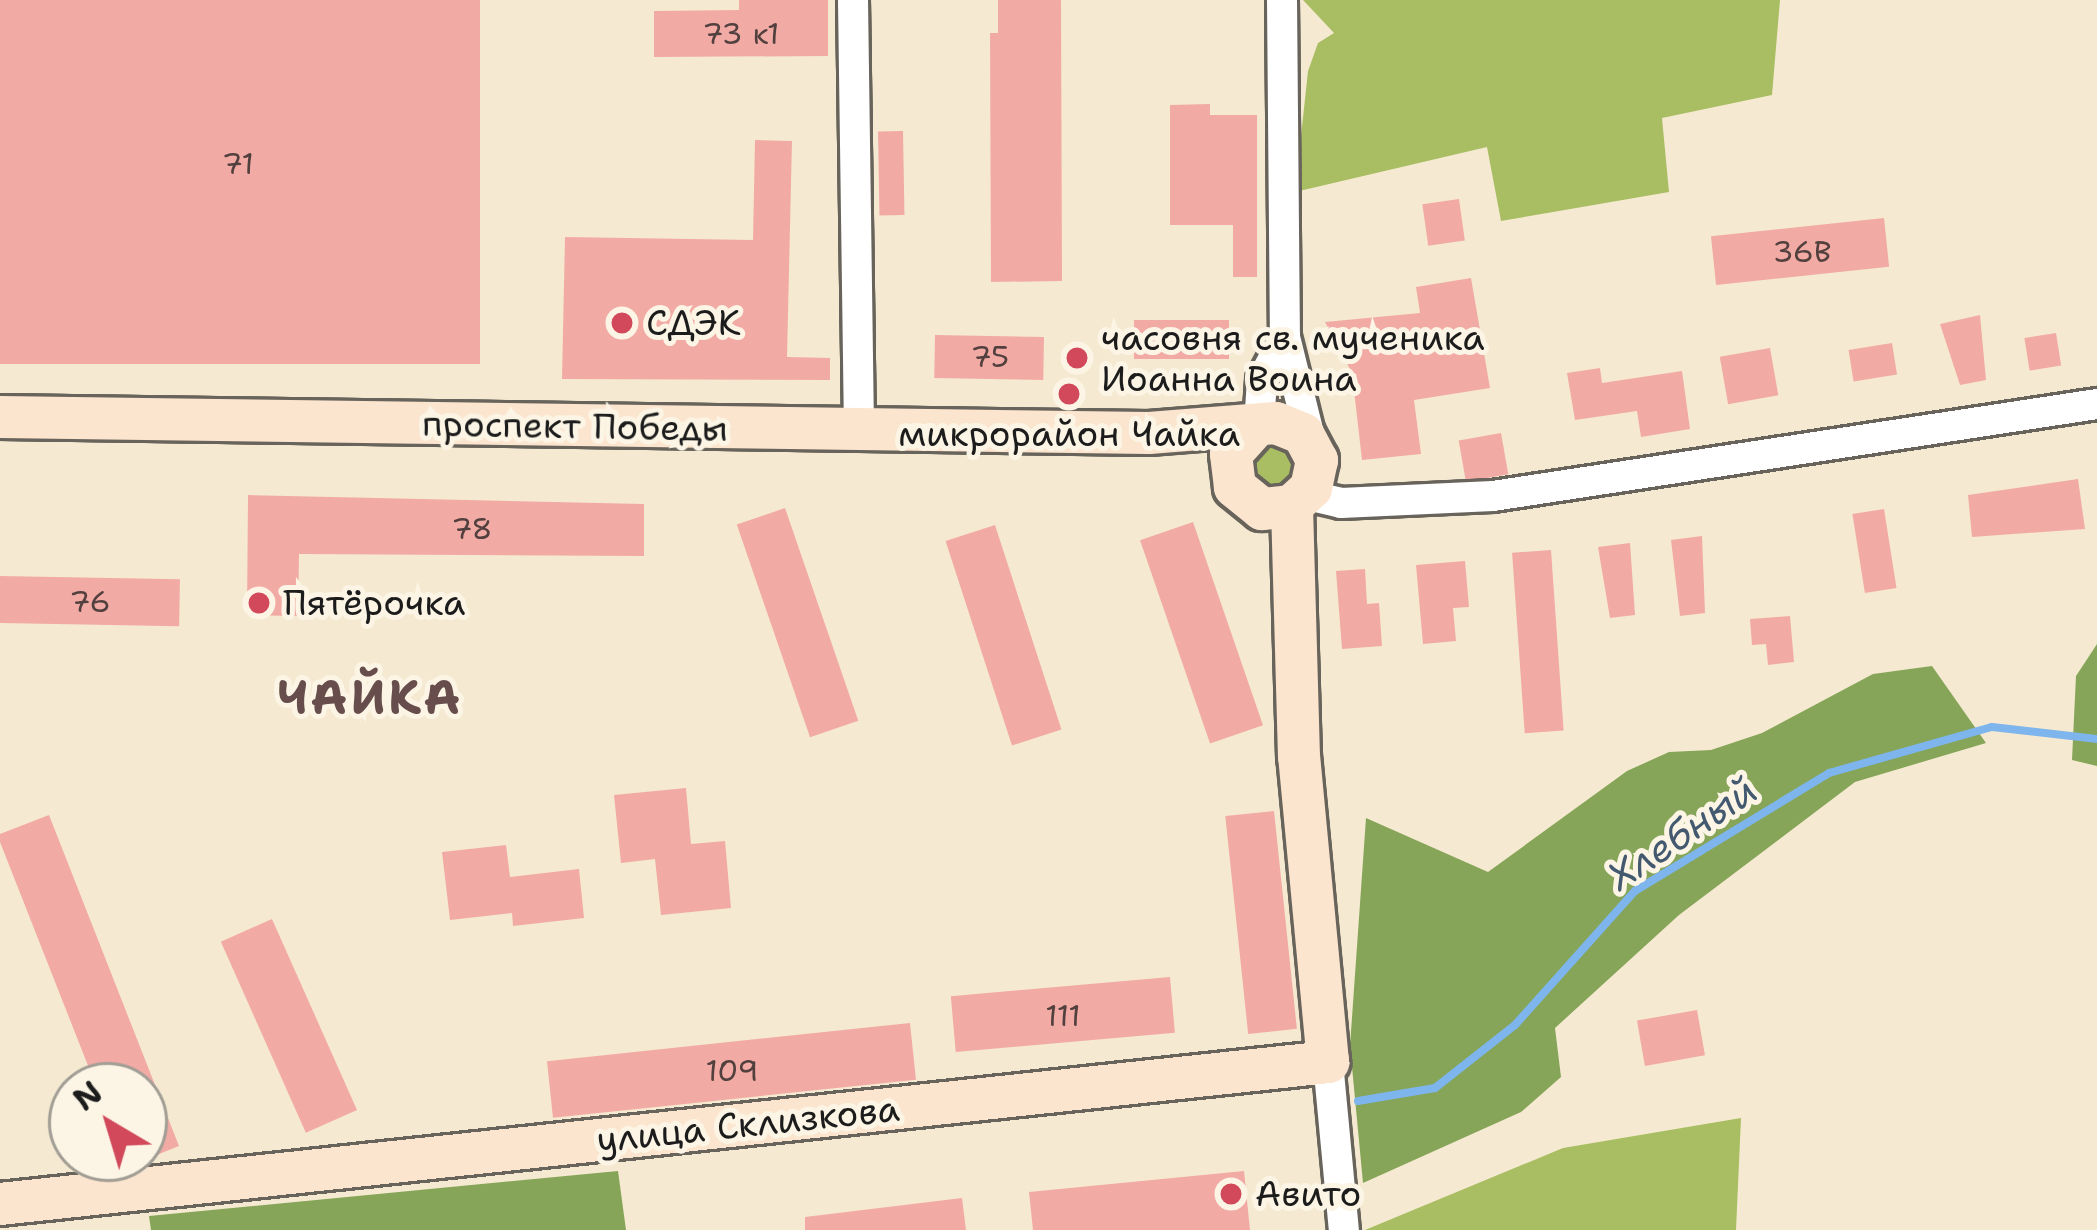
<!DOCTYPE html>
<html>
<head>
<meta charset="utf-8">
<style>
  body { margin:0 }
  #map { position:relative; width:2097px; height:1230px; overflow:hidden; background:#f5ead1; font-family:"Shantell Sans",sans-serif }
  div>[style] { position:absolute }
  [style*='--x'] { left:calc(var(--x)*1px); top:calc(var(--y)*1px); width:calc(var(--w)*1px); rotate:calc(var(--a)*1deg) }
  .green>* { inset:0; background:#a9be62 }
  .round { border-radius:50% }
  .forest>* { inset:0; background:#86a558 }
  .stream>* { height:8px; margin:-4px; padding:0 4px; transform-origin:4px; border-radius:4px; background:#7db5ec }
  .building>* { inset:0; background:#f2aaa5; transform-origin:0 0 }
  .roads { filter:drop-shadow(3px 0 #68645b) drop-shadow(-3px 0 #68645b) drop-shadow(0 3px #68645b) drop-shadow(0 -3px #68645b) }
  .street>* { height:30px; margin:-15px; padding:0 15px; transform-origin:15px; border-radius:15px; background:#fff }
  .secondary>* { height:42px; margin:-21px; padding:0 21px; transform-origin:21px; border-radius:21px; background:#fce5cf }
  .dots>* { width:33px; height:33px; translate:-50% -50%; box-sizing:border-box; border:6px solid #fcf5e5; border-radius:50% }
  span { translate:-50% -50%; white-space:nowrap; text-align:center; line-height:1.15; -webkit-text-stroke:10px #fcf5e5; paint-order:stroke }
  .number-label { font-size:30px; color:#52403e }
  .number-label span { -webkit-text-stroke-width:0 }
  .poi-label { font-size:36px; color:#1c1c1c }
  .left { translate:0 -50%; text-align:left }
  .street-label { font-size:36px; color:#1c1c1c }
  .water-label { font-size:39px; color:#43596f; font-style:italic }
  .district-label { font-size:48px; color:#674e4c; font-weight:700; letter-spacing:3px }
  .north { position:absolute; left:48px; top:1062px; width:120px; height:120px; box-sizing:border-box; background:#fcf5e5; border:3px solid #a29e95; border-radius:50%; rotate:322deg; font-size:33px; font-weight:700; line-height:48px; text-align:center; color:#1c1c1c }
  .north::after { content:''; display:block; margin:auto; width:42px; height:54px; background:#d1495b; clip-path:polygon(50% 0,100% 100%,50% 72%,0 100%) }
</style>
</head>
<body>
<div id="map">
  <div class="green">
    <i style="clip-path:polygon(1303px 0,1780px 0,1772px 95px,1662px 118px,1669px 192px,1501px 221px,1487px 147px,1295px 192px,1308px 71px,1318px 43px,1334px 33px)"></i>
    <i class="round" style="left:1253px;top:446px;width:42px;height:42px"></i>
    <i style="clip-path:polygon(1741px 1118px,1736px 1230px,1365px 1230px,1563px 1148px)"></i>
  </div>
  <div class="forest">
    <i style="clip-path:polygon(2097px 644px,2097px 766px,2072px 760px,2076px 676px)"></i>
    <i style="clip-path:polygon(1932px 666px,1986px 743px,1855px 782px,1679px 915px,1555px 1028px,1561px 1077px,1521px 1112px,1363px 1183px,1350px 1046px,1366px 818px,1488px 872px,1627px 771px,1669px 752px,1711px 750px,1762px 733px,1873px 674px)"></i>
    <i style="clip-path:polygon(618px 1171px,626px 1230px,151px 1230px,149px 1216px)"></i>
  </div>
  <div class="stream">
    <i style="--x:1358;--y:1101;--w:78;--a:-9.6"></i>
    <i style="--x:1435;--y:1088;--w:102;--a:-38.2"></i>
    <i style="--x:1515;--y:1025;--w:180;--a:-48.2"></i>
    <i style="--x:1635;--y:891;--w:227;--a:-31.3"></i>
    <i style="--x:1829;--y:773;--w:169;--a:-15.8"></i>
    <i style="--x:1992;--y:727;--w:106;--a:6.5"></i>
  </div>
  <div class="building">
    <i style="left:0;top:0;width:480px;height:364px"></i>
    <i style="clip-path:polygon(739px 0,828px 0,828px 56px,654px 57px,654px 11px,739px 10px)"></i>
    <i style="clip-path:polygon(998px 0,1061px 0,1062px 281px,991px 282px,990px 33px,998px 33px)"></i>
    <i style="clip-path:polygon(1210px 104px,1210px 115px,1257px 115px,1257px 277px,1233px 277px,1233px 225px,1170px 225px,1170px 105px)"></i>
    <i style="left:903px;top:131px;width:84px;height:25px;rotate:89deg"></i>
    <i style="clip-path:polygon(755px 140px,792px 141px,787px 357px,830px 358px,830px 380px,562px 379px,565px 237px,753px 240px)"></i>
    <i style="left:1459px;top:199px;width:42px;height:37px;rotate:82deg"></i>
    <i style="left:1884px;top:218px;width:49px;height:174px;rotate:84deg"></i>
    <i style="clip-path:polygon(1471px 278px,1490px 388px,1414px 400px,1421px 454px,1362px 460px,1352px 373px,1325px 322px,1420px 313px,1416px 287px)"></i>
    <i style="clip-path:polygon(1980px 315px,1986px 380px,1960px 385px,1940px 324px)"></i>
    <i style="left:1229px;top:320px;width:39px;height:95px;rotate:90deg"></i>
    <i style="left:2056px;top:333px;width:33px;height:32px;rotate:81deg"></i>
    <i style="left:935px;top:335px;width:109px;height:43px;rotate:1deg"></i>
    <i style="left:1892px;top:343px;width:32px;height:44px;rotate:81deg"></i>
    <i style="left:1770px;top:348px;width:48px;height:51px;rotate:80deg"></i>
    <i style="clip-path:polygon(1600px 368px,1602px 383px,1682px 371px,1690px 429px,1641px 437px,1637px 411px,1575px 420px,1567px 373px)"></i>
    <i style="left:1501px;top:433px;width:42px;height:43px;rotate:80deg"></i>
    <i style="clip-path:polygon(2078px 479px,2085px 529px,1972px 537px,1968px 495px)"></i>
    <i style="clip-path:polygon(248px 495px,644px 504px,644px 556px,299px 554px,298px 616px,247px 615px)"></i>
    <i style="left:785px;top:508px;width:225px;height:51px;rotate:71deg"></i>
    <i style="left:1884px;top:509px;width:80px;height:32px;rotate:81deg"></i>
    <i style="left:1193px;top:522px;width:215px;height:56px;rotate:71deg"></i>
    <i style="left:995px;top:525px;width:215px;height:52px;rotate:72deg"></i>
    <i style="clip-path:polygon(1702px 536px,1705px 613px,1680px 616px,1671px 540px)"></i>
    <i style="clip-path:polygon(1630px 543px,1635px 615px,1610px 618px,1598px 547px)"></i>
    <i style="left:1551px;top:550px;width:181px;height:39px;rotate:86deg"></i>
    <i style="clip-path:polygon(1465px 561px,1469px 607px,1453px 608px,1456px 641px,1423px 644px,1416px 565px)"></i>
    <i style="clip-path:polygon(1365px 569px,1367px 604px,1379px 603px,1382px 646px,1342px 649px,1336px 571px)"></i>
    <i style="left:0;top:576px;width:180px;height:47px;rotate:1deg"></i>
    <i style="clip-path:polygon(1790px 616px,1794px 662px,1768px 665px,1766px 644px,1752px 645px,1750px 619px)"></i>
    <i style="clip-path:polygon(686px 788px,691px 844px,725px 841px,731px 908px,661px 915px,655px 859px,621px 863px,614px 795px)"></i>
    <i style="left:1274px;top:811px;width:219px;height:49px;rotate:84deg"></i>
    <i style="clip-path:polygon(49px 815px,179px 1146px,144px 1160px,144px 1086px,96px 1086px,0 842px,0 834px)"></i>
    <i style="clip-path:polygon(506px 845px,510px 877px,579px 869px,584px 918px,513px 926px,512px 913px,450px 920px,442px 852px)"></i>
    <i style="left:272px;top:919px;width:209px;height:56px;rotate:66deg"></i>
    <i style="left:1170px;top:977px;width:56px;height:220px;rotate:85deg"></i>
    <i style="left:1697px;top:1010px;width:46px;height:61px;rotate:80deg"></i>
    <i style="left:910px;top:1023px;width:57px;height:365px;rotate:84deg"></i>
    <i style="clip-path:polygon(1244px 1171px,1250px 1230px,1033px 1230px,1029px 1192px)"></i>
    <i style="clip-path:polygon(962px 1198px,966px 1230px,805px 1230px,805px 1217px)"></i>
  </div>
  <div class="roads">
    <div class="street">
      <i style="--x:853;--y:0;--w:431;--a:89.2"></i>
      <i style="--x:1282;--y:0;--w:337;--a:89.5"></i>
      <i style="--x:1285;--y:337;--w:112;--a:76.1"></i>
      <i style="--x:1259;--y:425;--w:45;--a:-86.2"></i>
      <i style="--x:1262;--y:380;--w:49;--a:-61.9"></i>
      <i style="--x:1307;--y:495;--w:35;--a:13"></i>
      <i style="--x:1341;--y:503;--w:152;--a:-2.6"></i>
      <i style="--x:1493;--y:496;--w:611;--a:-8.66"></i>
      <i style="--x:1328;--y:1062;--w:169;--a:84.6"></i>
    </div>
    <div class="secondary">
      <i style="--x:0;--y:417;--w:1149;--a:0.8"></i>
      <i style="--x:1149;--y:433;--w:127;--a:-4.5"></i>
      <i style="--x:1276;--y:423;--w:29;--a:22"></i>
      <i style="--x:1303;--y:434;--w:30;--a:62"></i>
      <i style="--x:1317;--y:460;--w:29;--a:102"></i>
      <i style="--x:1311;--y:488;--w:26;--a:137"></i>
      <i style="--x:1292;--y:506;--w:30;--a:174"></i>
      <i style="--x:1262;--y:509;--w:35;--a:-141"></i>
      <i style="--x:1235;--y:487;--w:33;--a:-97"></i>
      <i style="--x:1231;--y:454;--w:36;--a:-48"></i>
      <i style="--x:0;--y:1204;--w:1336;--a:-6.1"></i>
      <i style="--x:1328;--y:1062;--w:306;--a:-95.4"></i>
      <i style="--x:1299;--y:757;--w:251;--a:-91.6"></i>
    </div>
  </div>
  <div class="dots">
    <i style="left:622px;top:323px;background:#d1495b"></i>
    <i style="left:1077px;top:358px;background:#d1495b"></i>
    <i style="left:1069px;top:394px;background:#d1495b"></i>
    <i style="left:259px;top:603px;background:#d1495b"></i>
    <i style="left:1231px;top:1194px;background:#d1495b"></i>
  </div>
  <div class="number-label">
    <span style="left:741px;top:34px">73 к1</span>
    <span style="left:238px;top:164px">71</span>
    <span style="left:1802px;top:252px">36В</span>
    <span style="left:990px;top:357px">75</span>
    <span style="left:472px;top:529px">78</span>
    <span style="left:90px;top:602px">76</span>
    <span style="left:1063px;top:1016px">111</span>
    <span style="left:732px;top:1071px">109</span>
  </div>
  <div class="poi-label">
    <span class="left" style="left:646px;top:323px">СДЭК</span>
    <span class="left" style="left:1101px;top:358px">часовня св. мученика<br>Иоанна Воина</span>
    <span style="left:1069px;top:434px">микрорайон Чайка</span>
    <span class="left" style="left:283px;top:603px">Пятёрочка</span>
    <span class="left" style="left:1255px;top:1194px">Авито</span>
  </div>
  <div class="street-label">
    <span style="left:575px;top:426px;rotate:1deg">проспект Победы</span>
    <span style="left:748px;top:1124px;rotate:-6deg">улица Склизкова</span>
  </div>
  <div class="water-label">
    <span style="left:1682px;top:833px;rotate:-34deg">Хлебный</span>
  </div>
  <div class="district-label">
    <span style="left:370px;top:698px">ЧАЙКА</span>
  </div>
  <div class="north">N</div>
</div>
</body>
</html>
